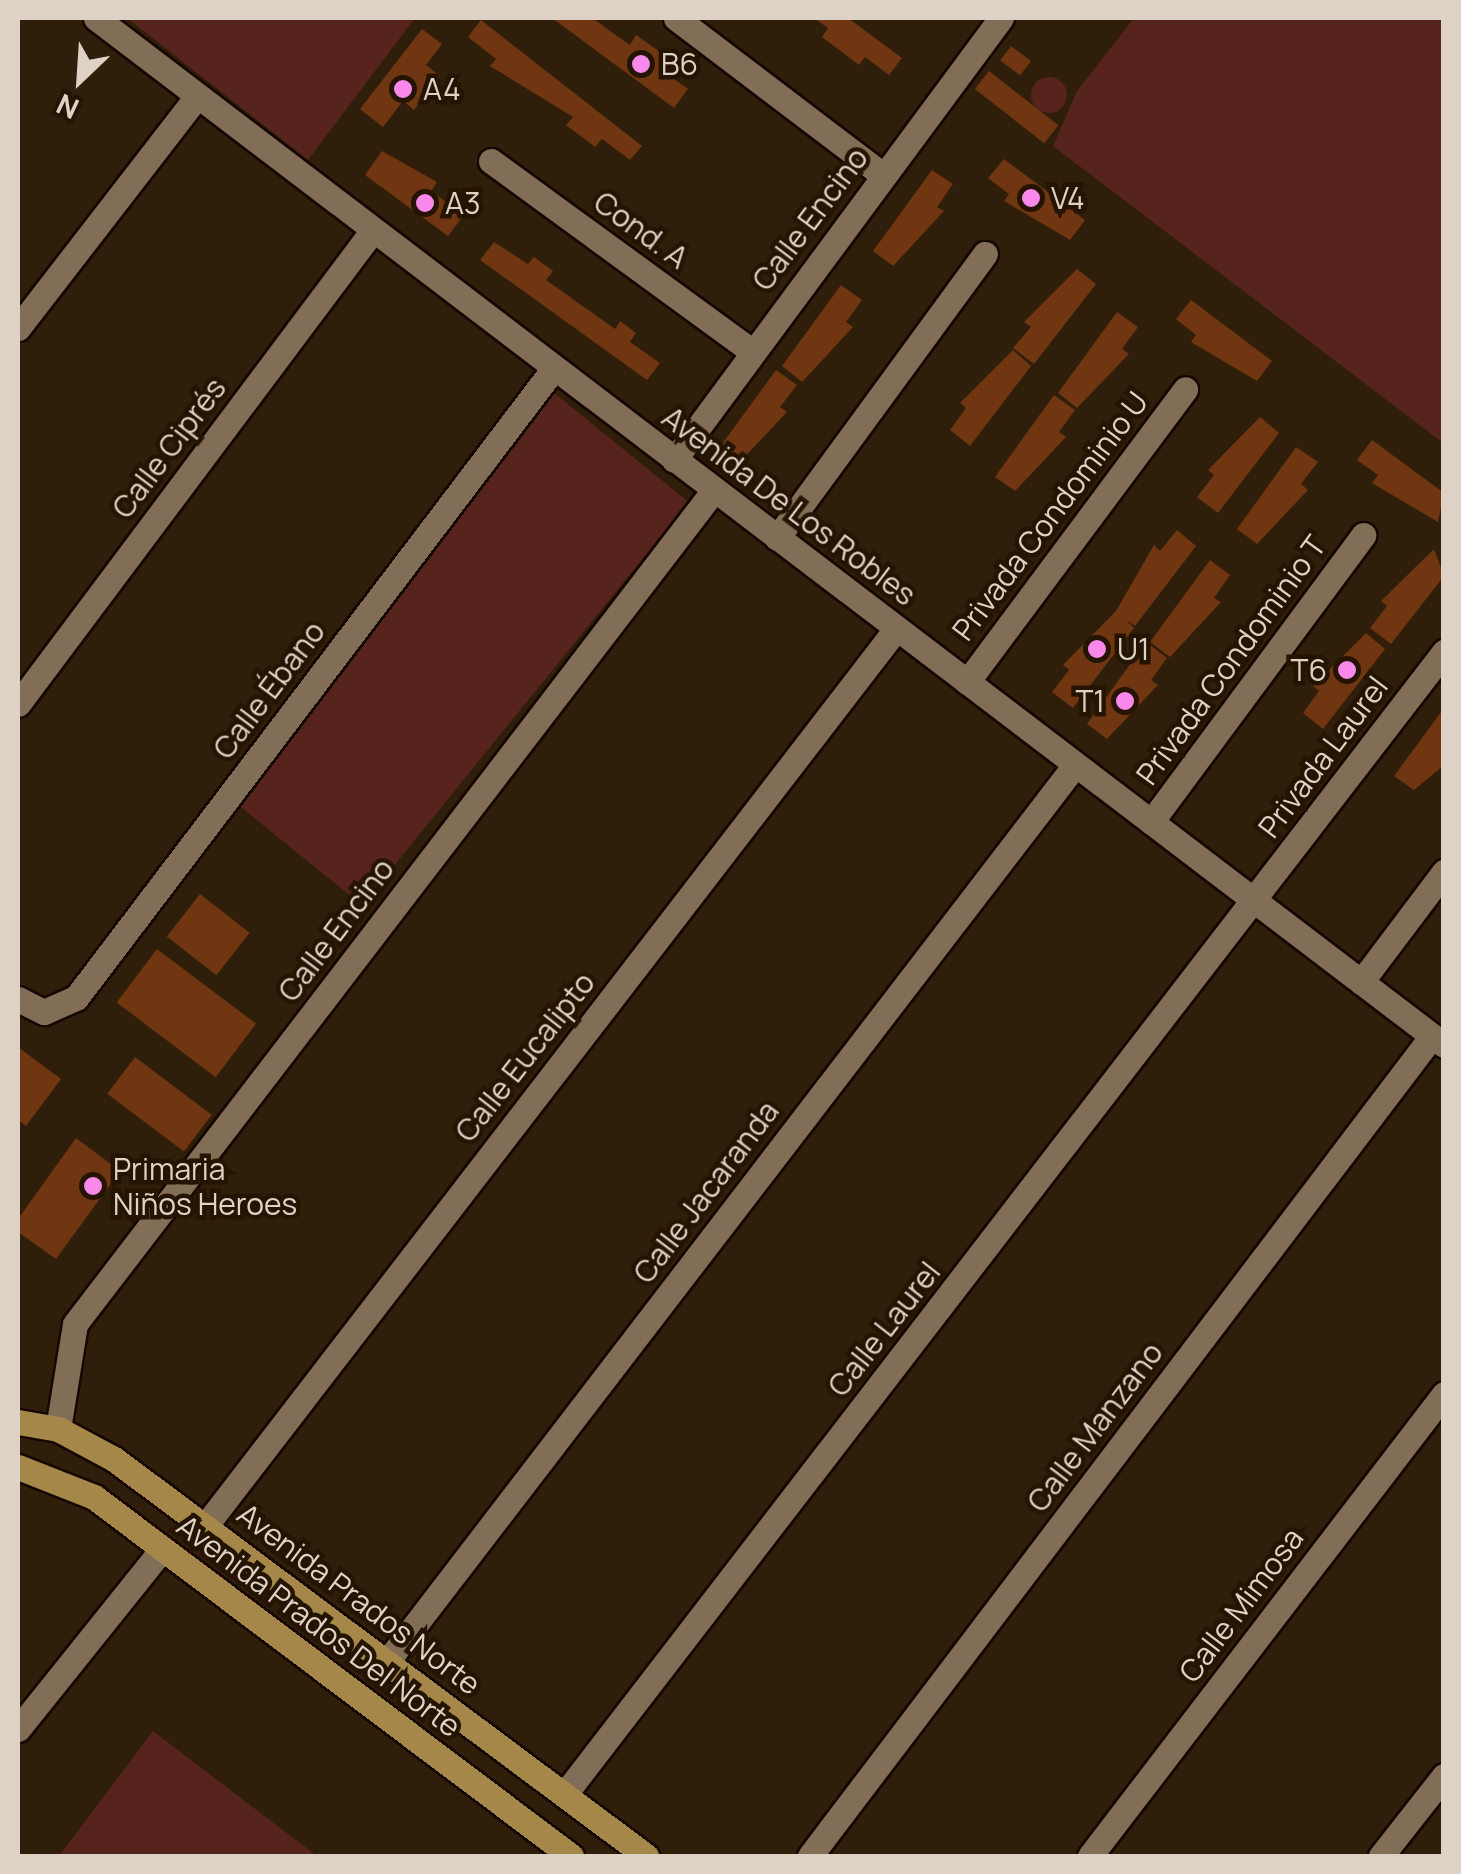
<!DOCTYPE html>
<html>
<head>
<meta charset="utf-8">
<style>
  body { margin:0 }
  #map { position:relative; width:1461px; height:1874px; overflow:hidden; background:#2f1e09; font-family:Manrope,sans-serif }
  div>[style] { position:absolute }
  [style*='--x'] { left:calc(var(--x)*1px); top:calc(var(--y)*1px); width:calc(var(--w)*1px); rotate:calc(var(--a)*1deg) }
  .green>* { inset:0; background:#56241d; transform-origin:0 0 }
  .round { border-radius:50% }
  .building>* { inset:0; background:#6f3611; transform-origin:0 0 }
  .roads { filter:drop-shadow(2px 0 #160700) drop-shadow(-2px 0 #160700) drop-shadow(0 2px #160700) drop-shadow(0 -2px #160700) }
  .minor>* { height:25px; margin:-12.5px; padding:0 12.5px; transform-origin:12.5px; border-radius:12.5px; background:#826d57 }
  .major>* { height:25px; margin:-12.5px; padding:0 12.5px; transform-origin:12.5px; border-radius:12.5px; background:#a58849 }
  .dots>* { width:28px; height:28px; translate:-50% -50%; box-sizing:border-box; border:5px solid #251402; border-radius:50% }
  span { translate:-50% -50%; white-space:nowrap; text-align:center; line-height:1.15; -webkit-text-stroke:9px #251402; paint-order:stroke }
  .poi-label { font-size:30px; color:#ddd2c5 }
  .left { translate:0 -50%; text-align:left }
  .right { translate:-100% -50%; text-align:right }
  .street-label { font-size:30px; color:#ddd2c5 }
  .frame { position:absolute; inset:0; border:20px solid #ddd2c5; pointer-events:none }
  .north { position:absolute; left:30px; top:30px; width:100px; height:100px; -webkit-text-stroke:8px #251402; paint-order:stroke; rotate:205deg; font-size:28px; font-weight:700; line-height:40px; text-align:center; color:#ddd2c5 }
  .north::after { content:''; display:block; margin:auto; width:35px; height:45px; background:#ddd2c5; clip-path:polygon(50% 0,100% 100%,50% 72%,0 100%) }
</style>
</head>
<body>
<div id="map">
  <div class="green">
    <i style="clip-path:polygon(127px 18px,415px 18px,308px 160px)"></i>
    <i style="clip-path:polygon(1134px 18px,1443px 18px,1443px 443px,1053px 146px,1077px 91px)"></i>
    <i class="round" style="left:1031px;top:77px;width:36px;height:36px"></i>
    <i style="left:548px;top:388px;width:181px;height:519px;rotate:39deg"></i>
    <i style="clip-path:polygon(153px 1731px,317px 1856px,59px 1856px)"></i>
  </div>
  <div class="building">
    <i style="clip-path:polygon(552px 18px,592px 18px,630px 45px,636px 35px,670px 59px,662px 70px,688px 89px,674px 108px)"></i>
    <i style="clip-path:polygon(814px 18px,848px 18px,902px 58px,889px 75px,865px 57px,859px 65px,822px 37px,828px 28px)"></i>
    <i style="clip-path:polygon(481px 20px,642px 146px,630px 160px,602px 139px,595px 147px,566px 125px,573px 117px,490px 66px,496px 59px,468px 37px)"></i>
    <i style="clip-path:polygon(422px 29px,442px 44px,426px 65px,440px 76px,414px 110px,403px 101px,383px 127px,360px 109px)"></i>
    <i style="left:1011px;top:46px;width:25px;height:18px;rotate:37deg"></i>
    <i style="left:989px;top:71px;width:88px;height:23px;rotate:38deg"></i>
    <i style="clip-path:polygon(382px 151px,437px 182px,431px 191px,464px 215px,448px 236px,365px 175px)"></i>
    <i style="clip-path:polygon(1004px 159px,1085px 220px,1070px 240px,1004px 201px,1009px 194px,988px 178px)"></i>
    <i style="clip-path:polygon(932px 170px,953px 184px,937px 207px,944px 211px,893px 266px,873px 251px)"></i>
    <i style="clip-path:polygon(494px 242px,528px 264px,534px 257px,553px 271px,546px 280px,615px 329px,620px 321px,636px 333px,630px 342px,660px 363px,647px 380px,480px 260px)"></i>
    <i style="clip-path:polygon(1077px 269px,1096px 284px,1034px 364px,1013px 348px,1031px 327px,1024px 322px)"></i>
    <i style="clip-path:polygon(841px 285px,862px 300px,846px 322px,853px 327px,802px 382px,782px 366px)"></i>
    <i style="clip-path:polygon(1191px 300px,1272px 361px,1257px 381px,1191px 342px,1196px 335px,1176px 319px)"></i>
    <i style="clip-path:polygon(1117px 312px,1138px 327px,1122px 349px,1129px 354px,1077px 408px,1058px 393px)"></i>
    <i style="clip-path:polygon(1013px 350px,1031px 366px,970px 446px,950px 430px,966px 408px,960px 403px)"></i>
    <i style="clip-path:polygon(776px 370px,797px 385px,780px 407px,787px 412px,736px 466px,717px 451px)"></i>
    <i style="clip-path:polygon(1054px 395px,1075px 410px,1059px 432px,1066px 437px,1015px 491px,995px 477px)"></i>
    <i style="clip-path:polygon(1260px 417px,1279px 433px,1218px 513px,1197px 497px,1214px 475px,1208px 470px)"></i>
    <i style="clip-path:polygon(1372px 440px,1444px 493px,1438px 522px,1372px 483px,1378px 475px,1357px 460px)"></i>
    <i style="clip-path:polygon(1296px 447px,1318px 462px,1301px 484px,1308px 490px,1257px 544px,1237px 529px)"></i>
    <i style="clip-path:polygon(1177px 530px,1196px 546px,1135px 626px,1126px 620px,1134px 628px,1073px 708px,1052px 692px,1069px 670px,1063px 665px,1116px 611px,1154px 545px,1160px 551px)"></i>
    <i style="clip-path:polygon(1434px 549px,1444px 576px,1391px 644px,1370px 628px,1387px 606px,1381px 601px)"></i>
    <i style="clip-path:polygon(1210px 560px,1230px 575px,1214px 598px,1221px 602px,1170px 657px,1150px 642px)"></i>
    <i style="clip-path:polygon(1366px 633px,1385px 649px,1323px 729px,1303px 713px,1319px 691px,1313px 686px)"></i>
    <i style="clip-path:polygon(1146px 642px,1167px 658px,1151px 680px,1158px 685px,1107px 739px,1087px 724px)"></i>
    <i style="clip-path:polygon(1444px 708px,1444px 765px,1414px 790px,1394px 776px)"></i>
    <i style="left:200px;top:894px;width:63px;height:54px;rotate:38deg"></i>
    <i style="left:157px;top:949px;width:124px;height:67px;rotate:37deg"></i>
    <i style="clip-path:polygon(18px 1047px,61px 1079px,26px 1126px,18px 1120px)"></i>
    <i style="left:135px;top:1057px;width:96px;height:46px;rotate:37deg"></i>
    <i style="clip-path:polygon(76px 1138px,120px 1171px,56px 1259px,18px 1232px,18px 1219px)"></i>
  </div>
  <div class="roads">
    <div class="minor">
      <i style="--x:96;--y:18;--w:1695;--a:37.3"></i>
      <i style="--x:676;--y:18;--w:260;--a:37.2"></i>
      <i style="--x:491;--y:161;--w:323;--a:36.1"></i>
      <i style="--x:18;--y:328;--w:293;--a:-52.3"></i>
      <i style="--x:674;--y:460;--w:550;--a:-53.51"></i>
      <i style="--x:777;--y:538;--w:352;--a:-53.8"></i>
      <i style="--x:967;--y:682;--w:365;--a:-53.3"></i>
      <i style="--x:18;--y:704;--w:592;--a:-53.17"></i>
      <i style="--x:1151;--y:822;--w:357;--a:-53.5"></i>
      <i style="--x:1361;--y:982;--w:138;--a:-53"></i>
      <i style="--x:18;--y:999;--w:29;--a:27"></i>
      <i style="--x:44;--y:1012;--w:35;--a:-24"></i>
      <i style="--x:76;--y:998;--w:791;--a:-52.81"></i>
      <i style="--x:58;--y:1429;--w:106;--a:-80.8"></i>
      <i style="--x:75;--y:1324;--w:1051;--a:-52.54"></i>
      <i style="--x:206;--y:1525;--w:1131;--a:-52.4"></i>
      <i style="--x:389;--y:1659;--w:1127;--a:-52.5"></i>
      <i style="--x:18;--y:1729;--w:231;--a:-51.3"></i>
      <i style="--x:564;--y:1795;--w:1443;--a:-52.41"></i>
      <i style="--x:810;--y:1856;--w:1029;--a:-52.82"></i>
      <i style="--x:1090;--y:1856;--w:582;--a:-52.54"></i>
      <i style="--x:1381;--y:1856;--w:102;--a:-51.8"></i>
    </div>
    <div class="major">
      <i style="--x:18;--y:1422;--w:41;--a:9.9"></i>
      <i style="--x:58;--y:1429;--w:64;--a:28.2"></i>
      <i style="--x:114;--y:1459;--w:664;--a:36.73"></i>
      <i style="--x:18;--y:1467;--w:82;--a:21.5"></i>
      <i style="--x:94;--y:1497;--w:597;--a:36.97"></i>
    </div>
  </div>
  <div class="dots">
    <i style="left:641px;top:64px;background:#f888ea"></i>
    <i style="left:403px;top:89px;background:#f888ea"></i>
    <i style="left:1031px;top:198px;background:#f888ea"></i>
    <i style="left:425px;top:203px;background:#f888ea"></i>
    <i style="left:1097px;top:649px;background:#f888ea"></i>
    <i style="left:1347px;top:670px;background:#f888ea"></i>
    <i style="left:1125px;top:701px;background:#f888ea"></i>
    <i style="left:93px;top:1186px;background:#f888ea"></i>
  </div>
  <div class="poi-label">
    <span class="left" style="left:661px;top:64px">B6</span>
    <span class="left" style="left:423px;top:89px">A4</span>
    <span class="left" style="left:1051px;top:198px">V4</span>
    <span class="left" style="left:445px;top:203px">A3</span>
    <span class="left" style="left:1117px;top:649px">U1</span>
    <span class="right" style="left:1327px;top:670px">T6</span>
    <span class="right" style="left:1105px;top:701px">T1</span>
    <span class="left" style="left:113px;top:1186px">Primaria<br>Niños Heroes</span>
  </div>
  <div class="street-label">
    <span style="left:810px;top:219px;rotate:-53deg">Calle Encino</span>
    <span style="left:641px;top:230px;rotate:36deg">Cond. A</span>
    <span style="left:169px;top:448px;rotate:-53deg">Calle Ciprés</span>
    <span style="left:789px;top:506px;rotate:37deg">Avenida De Los Robles</span>
    <span style="left:1050px;top:516px;rotate:-53deg">Privada Condominio U</span>
    <span style="left:1231px;top:660px;rotate:-54deg">Privada Condominio T</span>
    <span style="left:269px;top:690px;rotate:-53deg">Calle Ébano</span>
    <span style="left:1323px;top:757px;rotate:-53deg">Privada Laurel</span>
    <span style="left:336px;top:930px;rotate:-53deg">Calle Encino</span>
    <span style="left:525px;top:1057px;rotate:-52deg">Calle Eucalipto</span>
    <span style="left:706px;top:1192px;rotate:-53deg">Calle Jacaranda</span>
    <span style="left:884px;top:1329px;rotate:-52deg">Calle Laurel</span>
    <span style="left:1095px;top:1427px;rotate:-53deg">Calle Manzano</span>
    <span style="left:359px;top:1599px;rotate:37deg">Avenida Prados Norte</span>
    <span style="left:1241px;top:1605px;rotate:-53deg">Calle Mimosa</span>
    <span style="left:319px;top:1626px;rotate:37deg">Avenida Prados Del Norte</span>
  </div>
  <div class="frame"></div>
  <div class="north">N</div>
</div>
</body>
</html>
